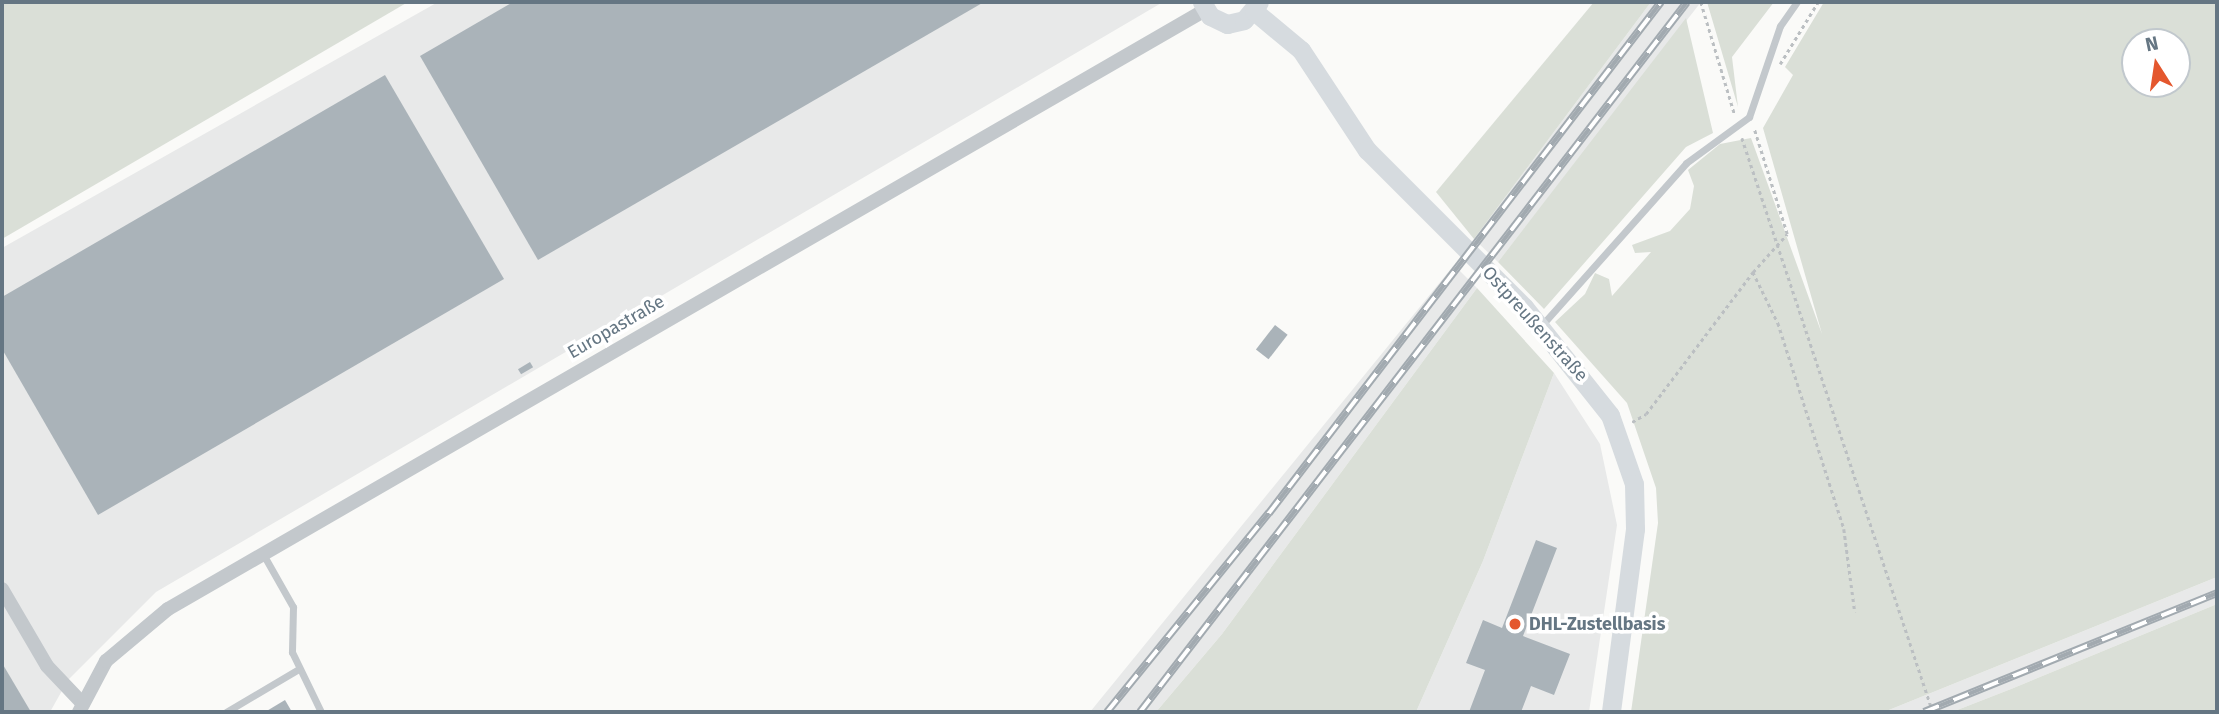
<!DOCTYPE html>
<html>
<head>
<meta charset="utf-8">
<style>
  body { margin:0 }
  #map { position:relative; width:2219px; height:714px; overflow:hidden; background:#fafaf8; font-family:"Fira Sans",sans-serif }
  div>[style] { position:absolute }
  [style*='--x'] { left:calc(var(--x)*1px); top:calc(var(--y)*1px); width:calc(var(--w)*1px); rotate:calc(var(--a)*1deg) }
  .built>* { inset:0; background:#e8e9e9 }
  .green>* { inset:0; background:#dadfd7 }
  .building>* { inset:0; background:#aab3b9; transform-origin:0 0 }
  .path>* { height:2.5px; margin-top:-1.25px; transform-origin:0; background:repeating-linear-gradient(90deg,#bbbfc2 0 3.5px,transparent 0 7px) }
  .lane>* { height:7px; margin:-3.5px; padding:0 3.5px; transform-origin:3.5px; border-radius:3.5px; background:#c3c8cc }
  .street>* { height:14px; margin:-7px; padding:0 7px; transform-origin:7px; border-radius:7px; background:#c3c8cc }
  .secondary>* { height:19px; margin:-9.5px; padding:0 9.5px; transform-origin:9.5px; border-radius:9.5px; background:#d6dbdf }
  .rail>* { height:8px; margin-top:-4px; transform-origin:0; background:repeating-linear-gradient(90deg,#fff 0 16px,#a2aab0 0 32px); box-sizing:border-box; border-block:2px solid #a2aab0 }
  .dots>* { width:19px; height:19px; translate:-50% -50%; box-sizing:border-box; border:4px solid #fff; border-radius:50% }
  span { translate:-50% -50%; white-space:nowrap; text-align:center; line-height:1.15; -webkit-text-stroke:7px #fff; paint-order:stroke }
  .street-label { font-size:18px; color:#657683 }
  .poi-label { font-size:18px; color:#657683; font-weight:700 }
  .left { translate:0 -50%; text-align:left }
  .frame { position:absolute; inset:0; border:4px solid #657683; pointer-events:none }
  .north { position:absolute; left:2121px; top:28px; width:70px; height:70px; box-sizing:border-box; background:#fff; border:2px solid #c1c8cd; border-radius:50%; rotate:348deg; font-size:19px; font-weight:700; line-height:28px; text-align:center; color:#657683 }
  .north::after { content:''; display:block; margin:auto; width:24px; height:32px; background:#e4572e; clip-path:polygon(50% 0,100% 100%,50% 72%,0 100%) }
</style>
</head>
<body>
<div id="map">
  <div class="built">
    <i style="clip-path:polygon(438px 2px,1163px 2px,156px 592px,68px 680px,50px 712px,2px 712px,2px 248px)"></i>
    <i style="clip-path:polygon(1651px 2px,1701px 2px,1498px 262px,1474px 239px)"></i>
    <i style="clip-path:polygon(1454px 265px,1477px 288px,1222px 634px,1156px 712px,1090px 712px)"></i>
    <i style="clip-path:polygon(1554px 373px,1600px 444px,1617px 525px,1589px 712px,1416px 712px,1483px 561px)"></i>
    <i style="clip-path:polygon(2217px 577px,2217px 604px,2011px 689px,1952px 712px,1884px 712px)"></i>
  </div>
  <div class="green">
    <i style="clip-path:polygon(2px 2px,408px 2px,2px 239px)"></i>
    <i style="clip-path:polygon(1594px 2px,1651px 2px,1474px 239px,1436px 192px)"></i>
    <i style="clip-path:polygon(1707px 2px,1774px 2px,1732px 57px,1738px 107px)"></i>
    <i style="clip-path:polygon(evenodd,1824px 2px,2217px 2px,2217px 577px,1884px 712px,1631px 712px,1658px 523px,1656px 488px,1627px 403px,1555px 322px,1585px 294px,1595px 273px,1609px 279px,1612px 296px,1651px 252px,1635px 253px,1632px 245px,1670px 231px,1690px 209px,1694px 186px,1688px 170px,1720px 144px,1751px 138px,1822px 334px,1763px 128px,1793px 75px,1785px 67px,1824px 2px,2135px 42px,2177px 42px,2177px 84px,2135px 84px,2135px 42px)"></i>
    <i style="clip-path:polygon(1686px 18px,1713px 133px,1686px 147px,1544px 309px,1498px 262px)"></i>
    <i style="clip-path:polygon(1477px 288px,1554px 373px,1483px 561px,1416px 712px,1156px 712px,1222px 634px)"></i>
    <i style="clip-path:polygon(2217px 604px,2217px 712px,1952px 712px,2011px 689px)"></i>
  </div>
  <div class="building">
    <i style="clip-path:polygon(513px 2px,984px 2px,538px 260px,420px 56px)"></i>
    <i style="clip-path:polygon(385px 75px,504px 279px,98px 515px,2px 349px,2px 297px)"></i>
    <i style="left:1275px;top:325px;width:16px;height:31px;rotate:38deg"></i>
    <i style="left:530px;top:362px;width:6px;height:14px;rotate:59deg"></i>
    <i style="clip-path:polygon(1536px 540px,1557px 548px,1523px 636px,1570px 654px,1554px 695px,1531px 686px,1521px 712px,1469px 712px,1485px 670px,1466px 663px,1483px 620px,1502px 628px)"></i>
    <i style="clip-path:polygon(2px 663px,31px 712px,2px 712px)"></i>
    <i style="clip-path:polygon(285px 700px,292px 712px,265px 712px)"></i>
  </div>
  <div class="path">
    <i style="--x:1701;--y:2;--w:118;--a:73.3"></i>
    <i style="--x:1780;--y:64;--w:73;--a:-58.5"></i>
    <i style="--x:1742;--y:138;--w:605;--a:71.6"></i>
    <i style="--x:1753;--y:272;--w:51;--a:-48.2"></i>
    <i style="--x:1787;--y:234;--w:110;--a:-107.4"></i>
    <i style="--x:1632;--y:422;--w:16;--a:-30"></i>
    <i style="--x:1646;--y:414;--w:178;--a:-53"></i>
    <i style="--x:1753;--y:272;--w:57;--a:63.9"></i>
    <i style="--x:1778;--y:323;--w:216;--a:72.2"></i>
    <i style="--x:1844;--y:529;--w:84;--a:82.5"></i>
  </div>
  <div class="lane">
    <i style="--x:1541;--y:326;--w:218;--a:-48.3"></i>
    <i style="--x:1686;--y:163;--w:78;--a:-36.1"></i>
    <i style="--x:1749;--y:117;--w:96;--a:-71.2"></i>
    <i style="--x:1780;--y:26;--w:29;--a:-55"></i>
    <i style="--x:263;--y:554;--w:61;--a:60.5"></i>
    <i style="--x:293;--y:607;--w:45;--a:91.3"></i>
    <i style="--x:292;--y:652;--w:67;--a:64.2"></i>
    <i style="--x:226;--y:712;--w:82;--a:-30.6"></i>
  </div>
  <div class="street">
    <i style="--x:2;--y:589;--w:89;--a:59.7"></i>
    <i style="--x:47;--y:666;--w:52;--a:46.5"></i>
    <i style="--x:79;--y:712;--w:58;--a:-62.1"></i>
    <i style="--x:106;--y:661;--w:81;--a:-40"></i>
    <i style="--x:168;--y:609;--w:1198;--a:-30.01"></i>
  </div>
  <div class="secondary">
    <i style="--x:1202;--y:2;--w:16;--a:60"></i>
    <i style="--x:1210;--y:16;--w:19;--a:25"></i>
    <i style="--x:1227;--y:24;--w:17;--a:-13"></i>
    <i style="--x:1244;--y:20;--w:23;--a:-50"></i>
    <i style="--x:1254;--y:11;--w:61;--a:39.7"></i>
    <i style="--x:1301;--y:50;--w:120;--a:56.6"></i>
    <i style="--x:1367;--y:150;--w:222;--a:45"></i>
    <i style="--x:1524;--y:307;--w:138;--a:51.5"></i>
    <i style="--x:1610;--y:415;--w:73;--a:70.8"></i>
    <i style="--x:1634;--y:484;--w:45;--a:88.7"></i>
    <i style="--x:1635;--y:529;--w:185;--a:97.5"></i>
  </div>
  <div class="rail">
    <i style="--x:1107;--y:712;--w:257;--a:-50.9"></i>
    <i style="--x:1269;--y:513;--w:644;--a:-52.51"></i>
    <i style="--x:1140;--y:712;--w:896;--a:-52.39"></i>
    <i style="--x:1924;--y:712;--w:316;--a:-22.1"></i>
  </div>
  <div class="dots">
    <i style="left:1515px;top:624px;background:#e4572e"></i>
  </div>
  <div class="street-label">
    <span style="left:1535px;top:324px;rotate:48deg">Ostpreußenstraße</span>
    <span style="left:616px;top:327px;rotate:-30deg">Europastraße</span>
  </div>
  <div class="poi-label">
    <span class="left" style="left:1529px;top:624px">DHL-Zustellbasis</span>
  </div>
  <div class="frame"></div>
  <div class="north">N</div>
</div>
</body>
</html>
